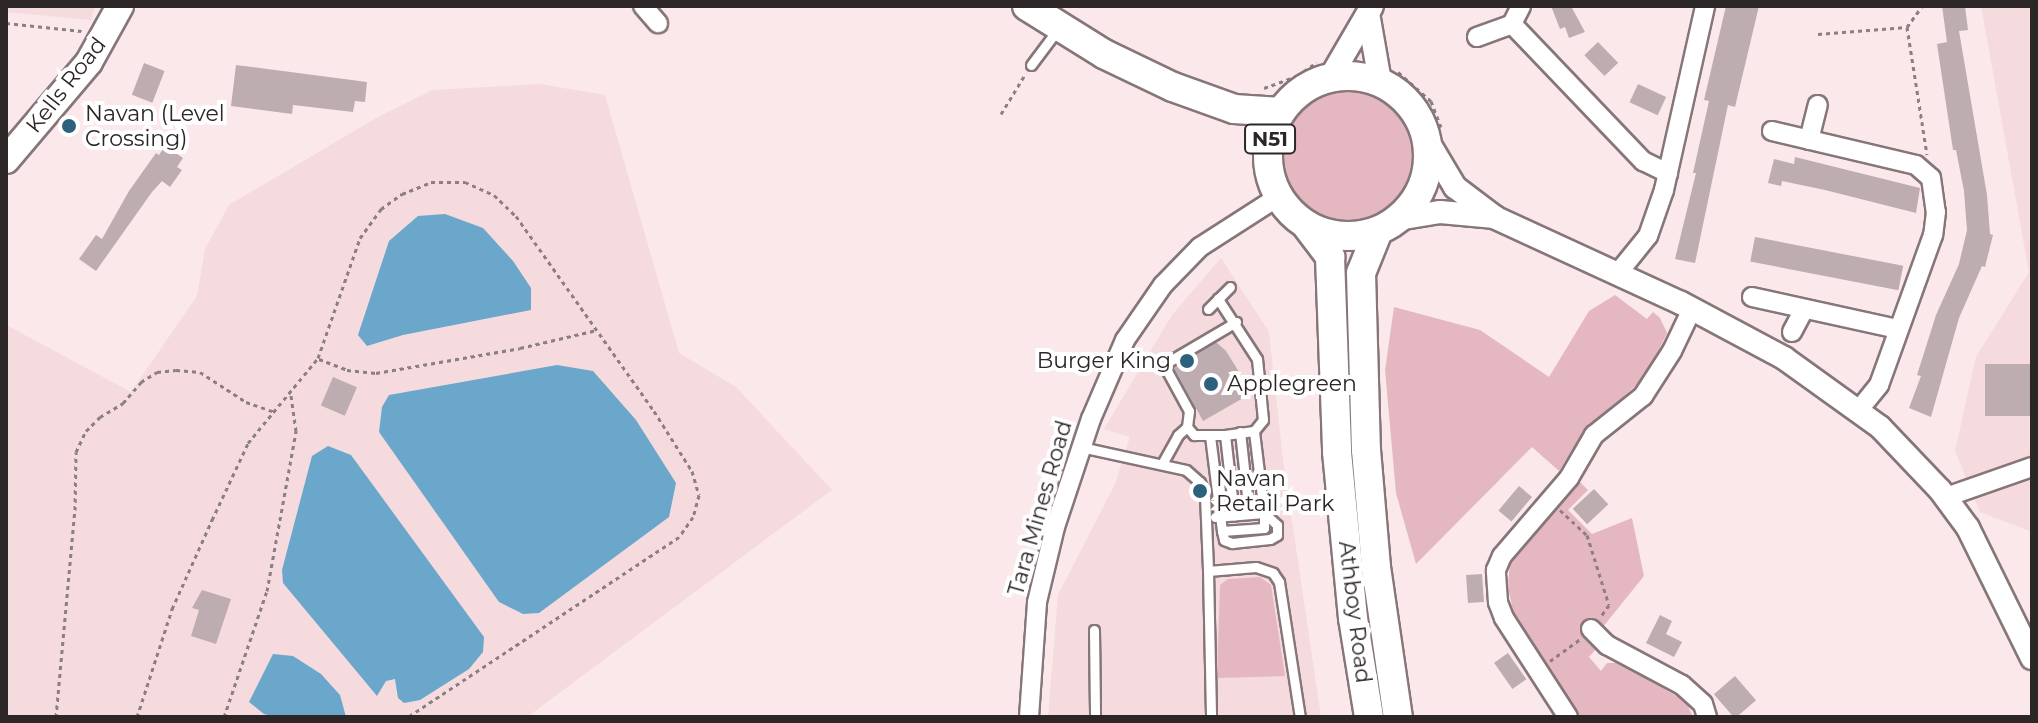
<!DOCTYPE html>
<html>
<head>
<meta charset="utf-8">
<style>
  body { margin:0 }
  #map { position:relative; width:2038px; height:723px; overflow:hidden; background:#fae8eb; font-family:Montserrat,sans-serif }
  div>[style] { position:absolute }
  [style*='--x'] { left:calc(var(--x)*1px); top:calc(var(--y)*1px); width:calc(var(--w)*1px); rotate:calc(var(--a)*1deg) }
  .built>* { inset:0; background:#f5dade }
  .green>* { inset:0; background:#e5b8c1 }
  .round { border-radius:50% }
  .water>* { inset:0; background:#6aa7ca }
  .building>* { inset:0; background:#beadb0; transform-origin:0 0 }
  .path>* { height:3px; margin-top:-1.5px; transform-origin:0; background:repeating-linear-gradient(90deg,#8a7f81 0 4px,transparent 0 8px) }
  .roads { filter:drop-shadow(2px 0 #867679) drop-shadow(-2px 0 #867679) drop-shadow(0 2px #867679) drop-shadow(0 -2px #867679) }
  .service>* { height:9px; margin:-4.5px; padding:0 4.5px; transform-origin:4.5px; border-radius:4.5px; background:#fff }
  .minor>* { height:18px; margin:-9px; padding:0 9px; transform-origin:9px; border-radius:9px; background:#fff }
  .tertiary>* { height:22px; margin:-11px; padding:0 11px; transform-origin:11px; border-radius:11px; background:#fff }
  .secondary>* { height:26px; margin:-13px; padding:0 13px; transform-origin:13px; border-radius:13px; background:#fff }
  .primary>* { height:28px; margin:-14px; padding:0 14px; transform-origin:14px; border-radius:14px; background:#fff }
  .primary>.ring { margin:-14px; padding:0; box-sizing:content-box; background:none; border:28px solid #fff; border-radius:50% }
  .dots>* { width:22px; height:22px; translate:-50% -50%; box-sizing:border-box; border:4px solid #fff; border-radius:50% }
  span { translate:-50% -50%; white-space:nowrap; text-align:center; line-height:1.15; -webkit-text-stroke:8px #fff; paint-order:stroke }
  .shield-label span { padding:2px 6px; background:#fff; border:2px solid; border-radius:6px; -webkit-text-stroke-width:0 }
  .shield-label { font-size:20px; color:#2c2627; font-weight:700 }
  .street-label { font-size:22px; color:#2c2627 }
  .poi-label { font-size:22px; color:#2c2627 }
  .left { translate:0 -50%; text-align:left }
  .right { translate:-100% -50%; text-align:right }
  .frame { position:absolute; inset:0; border:8px solid #2c2627; pointer-events:none }
</style>
</head>
<body>
<div id="map">
  <div class="built">
    <i style="clip-path:polygon(6px 6px,95px 6px,91px 20px,6px 12px)"></i>
    <i style="clip-path:polygon(1981px 6px,2032px 6px,2032px 532px,1980px 512px,1955px 451px,1976px 357px,2029px 272px)"></i>
    <i style="clip-path:polygon(539px 84px,605px 95px,679px 353px,736px 387px,832px 490px,527px 717px,6px 717px,6px 325px,131px 392px,197px 296px,205px 249px,229px 205px,378px 117px,433px 90px)"></i>
    <i style="clip-path:polygon(1221px 258px,1269px 332px,1283px 460px,1321px 717px,1048px 717px,1058px 595px,1115px 484px,1130px 437px,1104px 429px,1172px 315px)"></i>
  </div>
  <div class="green">
    <i class="round" style="left:1284px;top:91px;width:132px;height:132px"></i>
    <i style="clip-path:polygon(1615px 295px,1647px 319px,1653px 312px,1660px 318px,1667px 333px,1646px 376px,1580px 437px,1559px 471px,1532px 447px,1416px 564px,1396px 493px,1385px 370px,1394px 307px,1480px 330px,1549px 377px,1589px 311px)"></i>
    <i style="clip-path:polygon(1578px 480px,1588px 490px,1568px 510px,1592px 534px,1632px 518px,1644px 576px,1594px 638px,1595px 650px,1589px 657px,1601px 671px,1607px 663px,1616px 663px,1633px 670px,1686px 702px,1693px 717px,1579px 717px,1513px 611px,1508px 587px,1510px 561px)"></i>
    <i style="clip-path:polygon(1260px 577px,1271px 585px,1285px 676px,1217px 678px,1220px 585px,1228px 579px)"></i>
  </div>
  <div class="water">
    <i style="clip-path:polygon(445px 214px,483px 228px,513px 261px,531px 288px,531px 310px,403px 335px,367px 346px,358px 335px,389px 241px,418px 216px)"></i>
    <i style="clip-path:polygon(557px 365px,593px 371px,636px 420px,676px 483px,669px 517px,539px 613px,523px 614px,499px 602px,379px 432px,382px 407px,389px 395px)"></i>
    <i style="clip-path:polygon(328px 446px,351px 455px,484px 637px,483px 652px,469px 669px,420px 700px,404px 703px,398px 698px,395px 679px,386px 681px,377px 696px,283px 583px,282px 570px,312px 456px)"></i>
    <i style="clip-path:polygon(273px 654px,293px 656px,321px 674px,340px 695px,346px 717px,276px 717px,264px 714px,249px 702px)"></i>
  </div>
  <div class="building">
    <i style="clip-path:polygon(1551px 6px,1571px 6px,1585px 32px,1569px 38px,1565px 27px,1560px 29px)"></i>
    <i style="clip-path:polygon(1726px 6px,1759px 6px,1735px 107px,1728px 105px,1695px 263px,1675px 259px,1696px 173px,1693px 173px,1709px 101px,1704px 100px)"></i>
    <i style="clip-path:polygon(1942px 6px,1965px 6px,1968px 30px,1959px 31px,1987px 195px,1990px 234px,1993px 235px,1985px 267px,1982px 266px,1959px 318px,1931px 417px,1909px 408px,1921px 376px,1917px 375px,1936px 315px,1959px 264px,1967px 230px,1964px 191px,1956px 150px,1953px 150px,1937px 44px,1947px 42px)"></i>
    <i style="left:1598px;top:42px;width:29px;height:19px;rotate:46deg"></i>
    <i style="left:144px;top:63px;width:22px;height:34px;rotate:21deg"></i>
    <i style="clip-path:polygon(236px 65px,367px 82px,365px 102px,355px 101px,353px 112px,293px 105px,292px 114px,231px 106px)"></i>
    <i style="left:1638px;top:84px;width:31px;height:20px;rotate:25deg"></i>
    <i style="clip-path:polygon(165px 146px,183px 158px,177px 167px,182px 170px,170px 187px,162px 181px,152px 192px,96px 271px,79px 259px,96px 235px,102px 239px,129px 191px,156px 153px,159px 155px)"></i>
    <i style="clip-path:polygon(1795px 157px,1920px 188px,1916px 213px,1825px 190px,1782px 181px,1781px 186px,1768px 183px,1774px 159px,1794px 164px)"></i>
    <i style="left:1755px;top:237px;width:151px;height:25px;rotate:11deg"></i>
    <i style="clip-path:polygon(1216px 342px,1226px 351px,1239px 372px,1245px 397px,1203px 421px,1174px 368px)"></i>
    <i style="left:2032px;top:364px;width:52px;height:47px;rotate:90deg"></i>
    <i style="left:333px;top:377px;width:26px;height:31px;rotate:23deg"></i>
    <i style="left:1519px;top:486px;width:17px;height:32px;rotate:40deg"></i>
    <i style="left:1594px;top:489px;width:21px;height:29px;rotate:47deg"></i>
    <i style="left:1482px;top:574px;width:28px;height:16px;rotate:86deg"></i>
    <i style="clip-path:polygon(202px 590px,231px 599px,216px 644px,191px 636px,199px 610px,192px 608px)"></i>
    <i style="clip-path:polygon(1660px 615px,1672px 621px,1666px 634px,1682px 642px,1674px 657px,1646px 643px)"></i>
    <i style="left:1508px;top:653px;width:32px;height:17px;rotate:55deg"></i>
    <i style="left:1735px;top:676px;width:32px;height:28px;rotate:49deg"></i>
  </div>
  <div class="path">
    <i style="--x:6;--y:23;--w:76;--a:6"></i>
    <i style="--x:1907;--y:27;--w:26;--a:-54"></i>
    <i style="--x:1818;--y:34;--w:89;--a:-4.5"></i>
    <i style="--x:1907;--y:27;--w:129;--a:81.1"></i>
    <i style="--x:1398;--y:72;--w:44;--a:41.3"></i>
    <i style="--x:1431;--y:101;--w:28;--a:69"></i>
    <i style="--x:1264;--y:88;--w:35;--a:-20"></i>
    <i style="--x:1297;--y:76;--w:24;--a:-35"></i>
    <i style="--x:1001;--y:114;--w:48;--a:-58.6"></i>
    <i style="--x:319;--y:359;--w:30;--a:21"></i>
    <i style="--x:347;--y:370;--w:29;--a:6"></i>
    <i style="--x:376;--y:373;--w:146;--a:-9.8"></i>
    <i style="--x:520;--y:348;--w:79;--a:-13.2"></i>
    <i style="--x:1560;--y:510;--w:37;--a:43"></i>
    <i style="--x:1587;--y:535;--w:73;--a:72.6"></i>
    <i style="--x:1609;--y:605;--w:14;--a:126"></i>
    <i style="--x:1550;--y:661;--w:37;--a:-36"></i>
    <i style="--x:56;--y:717;--w:208;--a:-84.8"></i>
    <i style="--x:75;--y:510;--w:58;--a:-89"></i>
    <i style="--x:76;--y:452;--w:23;--a:-65"></i>
    <i style="--x:86;--y:431;--w:20;--a:-45"></i>
    <i style="--x:100;--y:417;--w:27;--a:-31"></i>
    <i style="--x:123;--y:403;--w:28;--a:-49"></i>
    <i style="--x:141;--y:382;--w:19;--a:-32"></i>
    <i style="--x:157;--y:372;--w:19;--a:-6"></i>
    <i style="--x:176;--y:370;--w:24;--a:5"></i>
    <i style="--x:200;--y:372;--w:55;--a:33.1"></i>
    <i style="--x:246;--y:402;--w:31;--a:19"></i>
    <i style="--x:137;--y:717;--w:114;--a:-72"></i>
    <i style="--x:172;--y:609;--w:98;--a:-65.8"></i>
    <i style="--x:212;--y:520;--w:85;--a:-64.9"></i>
    <i style="--x:248;--y:443;--w:110;--a:-50.5"></i>
    <i style="--x:318;--y:358;--w:127;--a:-70.7"></i>
    <i style="--x:360;--y:238;--w:36;--a:-54"></i>
    <i style="--x:381;--y:209;--w:26;--a:-36"></i>
    <i style="--x:402;--y:194;--w:31;--a:-22"></i>
    <i style="--x:431;--y:182;--w:34;--a:0"></i>
    <i style="--x:465;--y:182;--w:32;--a:24"></i>
    <i style="--x:494;--y:195;--w:30;--a:44"></i>
    <i style="--x:516;--y:216;--w:239;--a:54.7"></i>
    <i style="--x:654;--y:411;--w:71;--a:57.7"></i>
    <i style="--x:692;--y:471;--w:25;--a:74"></i>
    <i style="--x:699;--y:495;--w:23;--a:105"></i>
    <i style="--x:693;--y:517;--w:24;--a:125"></i>
    <i style="--x:679;--y:537;--w:325;--a:146.4"></i>
    <i style="--x:224;--y:717;--w:133;--a:-71.2"></i>
    <i style="--x:267;--y:591;--w:163;--a:-79.7"></i>
    <i style="--x:296;--y:431;--w:36;--a:-98"></i>
  </div>
  <div class="roads">
    <div class="service">
      <i style="--x:1031;--y:65;--w:45;--a:-53.1"></i>
      <i style="--x:1208;--y:309;--w:31;--a:-45"></i>
      <i style="--x:1187;--y:427;--w:16;--a:-83"></i>
      <i style="--x:1189;--y:411;--w:48;--a:-118.7"></i>
      <i style="--x:1166;--y:369;--w:7;--a:-74"></i>
      <i style="--x:1168;--y:362;--w:79;--a:-30.5"></i>
      <i style="--x:1240;--y:432;--w:82;--a:83.7"></i>
      <i style="--x:1225;--y:435;--w:81;--a:83.6"></i>
      <i style="--x:1210;--y:436;--w:96;--a:82.8"></i>
      <i style="--x:1222;--y:531;--w:42;--a:-4.1"></i>
      <i style="--x:1264;--y:528;--w:15;--a:-90"></i>
      <i style="--x:1081;--y:447;--w:107;--a:12.4"></i>
      <i style="--x:1186;--y:470;--w:18;--a:41"></i>
      <i style="--x:1200;--y:482;--w:14;--a:69"></i>
      <i style="--x:1205;--y:495;--w:76;--a:87.7"></i>
      <i style="--x:1208;--y:571;--w:48;--a:-4.8"></i>
      <i style="--x:1256;--y:567;--w:18;--a:19"></i>
      <i style="--x:1273;--y:573;--w:11;--a:56"></i>
      <i style="--x:1279;--y:582;--w:137;--a:81.2"></i>
      <i style="--x:1162;--y:464;--w:33;--a:-61"></i>
      <i style="--x:1178;--y:435;--w:12;--a:-42"></i>
      <i style="--x:1187;--y:427;--w:11;--a:49"></i>
      <i style="--x:1194;--y:435;--w:31;--a:0"></i>
      <i style="--x:1225;--y:435;--w:29;--a:-8"></i>
      <i style="--x:1254;--y:431;--w:14;--a:-51"></i>
      <i style="--x:1263;--y:420;--w:61;--a:-95.6"></i>
      <i style="--x:1257;--y:359;--w:72;--a:-123"></i>
      <i style="--x:1215;--y:517;--w:49;--a:-4.7"></i>
      <i style="--x:1264;--y:513;--w:83;--a:-97"></i>
      <i style="--x:1222;--y:531;--w:9;--a:77"></i>
      <i style="--x:1224;--y:540;--w:9;--a:21"></i>
      <i style="--x:1232;--y:543;--w:38;--a:-6"></i>
      <i style="--x:1270;--y:539;--w:8;--a:-30"></i>
      <i style="--x:1277;--y:535;--w:10;--a:-90"></i>
      <i style="--x:1277;--y:525;--w:18;--a:-137"></i>
      <i style="--x:1208;--y:571;--w:146;--a:88.8"></i>
      <i style="--x:1094;--y:630;--w:87;--a:89.3"></i>
    </div>
    <div class="minor">
      <i style="--x:643;--y:6;--w:23;--a:49"></i>
      <i style="--x:1512;--y:24;--w:190;--a:46.3"></i>
      <i style="--x:1643;--y:161;--w:28;--a:26"></i>
      <i style="--x:1477;--y:37;--w:37;--a:-20"></i>
      <i style="--x:1512;--y:24;--w:20;--a:-63"></i>
      <i style="--x:1772;--y:131;--w:148;--a:13.3"></i>
      <i style="--x:1916;--y:165;--w:20;--a:41"></i>
      <i style="--x:1931;--y:178;--w:34;--a:82"></i>
      <i style="--x:1936;--y:212;--w:23;--a:97"></i>
      <i style="--x:1933;--y:235;--w:159;--a:109.8"></i>
      <i style="--x:1879;--y:385;--w:32;--a:129"></i>
      <i style="--x:1809;--y:140;--w:36;--a:-76"></i>
      <i style="--x:1618;--y:273;--w:48;--a:-51"></i>
      <i style="--x:1648;--y:236;--w:49;--a:-70.8"></i>
      <i style="--x:1664;--y:190;--w:189;--a:-77.4"></i>
      <i style="--x:1752;--y:297;--w:149;--a:12.4"></i>
      <i style="--x:1792;--y:332;--w:26;--a:-62"></i>
      <i style="--x:1946;--y:497;--w:91;--a:-19.2"></i>
      <i style="--x:1591;--y:629;--w:23;--a:45"></i>
      <i style="--x:1607;--y:645;--w:85;--a:28.1"></i>
      <i style="--x:1682;--y:685;--w:28;--a:42"></i>
      <i style="--x:1703;--y:704;--w:14;--a:73"></i>
      <i style="--x:1029;--y:717;--w:115;--a:-86"></i>
      <i style="--x:1037;--y:602;--w:77;--a:-76.5"></i>
      <i style="--x:1055;--y:527;--w:114;--a:-71.6"></i>
      <i style="--x:1091;--y:419;--w:86;--a:-66.7"></i>
      <i style="--x:1125;--y:340;--w:67;--a:-55.4"></i>
      <i style="--x:1163;--y:285;--w:53;--a:-45.8"></i>
      <i style="--x:1200;--y:247;--w:93;--a:-32.7"></i>
      <i style="--x:1568;--y:717;--w:118;--a:-122.9"></i>
      <i style="--x:1504;--y:618;--w:17;--a:-111"></i>
      <i style="--x:1498;--y:602;--w:32;--a:-94"></i>
      <i style="--x:1496;--y:570;--w:15;--a:-67"></i>
      <i style="--x:1502;--y:556;--w:103;--a:-49.3"></i>
      <i style="--x:1569;--y:478;--w:50;--a:-59.8"></i>
      <i style="--x:1594;--y:435;--w:63;--a:-38.5"></i>
      <i style="--x:1643;--y:396;--w:54;--a:-57.2"></i>
      <i style="--x:1672;--y:351;--w:47;--a:-64.5"></i>
    </div>
    <div class="tertiary">
      <i style="--x:1368;--y:13;--w:70;--a:80.1"></i>
      <i style="--x:1330;--y:78;--w:83;--a:-59.7"></i>
      <i style="--x:1427;--y:140;--w:55;--a:59.2"></i>
      <i style="--x:1455;--y:187;--w:51;--a:37.1"></i>
      <i style="--x:1496;--y:218;--w:204;--a:24.7"></i>
      <i style="--x:1681;--y:303;--w:117;--a:28.1"></i>
      <i style="--x:1784;--y:358;--w:118;--a:35.7"></i>
      <i style="--x:1880;--y:427;--w:87;--a:46.4"></i>
      <i style="--x:1940;--y:490;--w:47;--a:53.6"></i>
      <i style="--x:1968;--y:528;--w:145;--a:63.8"></i>
      <i style="--x:1398;--y:219;--w:43;--a:-9.5"></i>
      <i style="--x:1440;--y:212;--w:55;--a:5.2"></i>
    </div>
    <div class="secondary">
      <i style="--x:6;--y:160;--w:128;--a:-49.7"></i>
      <i style="--x:89;--y:62;--w:64;--a:-61"></i>
    </div>
    <div class="primary">
      <i style="--x:1027;--y:6;--w:91;--a:31.9"></i>
      <i style="--x:1104;--y:54;--w:76;--a:25.6"></i>
      <i style="--x:1173;--y:87;--w:65;--a:19.8"></i>
      <i style="--x:1234;--y:109;--w:47;--a:3.7"></i>
      <i class="ring" style="left:1268px;top:76px;width:132px;height:132px"></i>
      <i style="--x:1307;--y:226;--w:39;--a:53"></i>
      <i style="--x:1330;--y:257;--w:195;--a:87.9"></i>
      <i style="--x:1337;--y:452;--w:167;--a:84.5"></i>
      <i style="--x:1353;--y:618;--w:100;--a:80.8"></i>
      <i style="--x:1378;--y:231;--w:45;--a:112"></i>
      <i style="--x:1361;--y:273;--w:177;--a:88.4"></i>
      <i style="--x:1366;--y:450;--w:117;--a:85.1"></i>
      <i style="--x:1376;--y:567;--w:152;--a:81.7"></i>
    </div>
  </div>
  <div class="dots">
    <i style="left:69px;top:126px;background:#2d617d"></i>
    <i style="left:1187px;top:361px;background:#2d617d"></i>
    <i style="left:1211px;top:384px;background:#2d617d"></i>
    <i style="left:1200px;top:491px;background:#2d617d"></i>
  </div>
  <div class="shield-label">
    <span style="left:1270px;top:139px">N51</span>
  </div>
  <div class="street-label">
    <span style="left:66px;top:85px;rotate:-52deg">Kells Road</span>
    <span style="left:1040px;top:508px;rotate:-74deg">Tara Mines Road</span>
    <span style="left:1355px;top:612px;rotate:83deg">Athboy Road</span>
  </div>
  <div class="poi-label">
    <span class="left" style="left:85px;top:126px">Navan (Level<br>Crossing)</span>
    <span class="right" style="left:1171px;top:361px">Burger King</span>
    <span class="left" style="left:1227px;top:384px">Applegreen</span>
    <span class="left" style="left:1216px;top:491px">Navan<br>Retail Park</span>
  </div>
  <div class="frame"></div>
</div>
</body>
</html>
